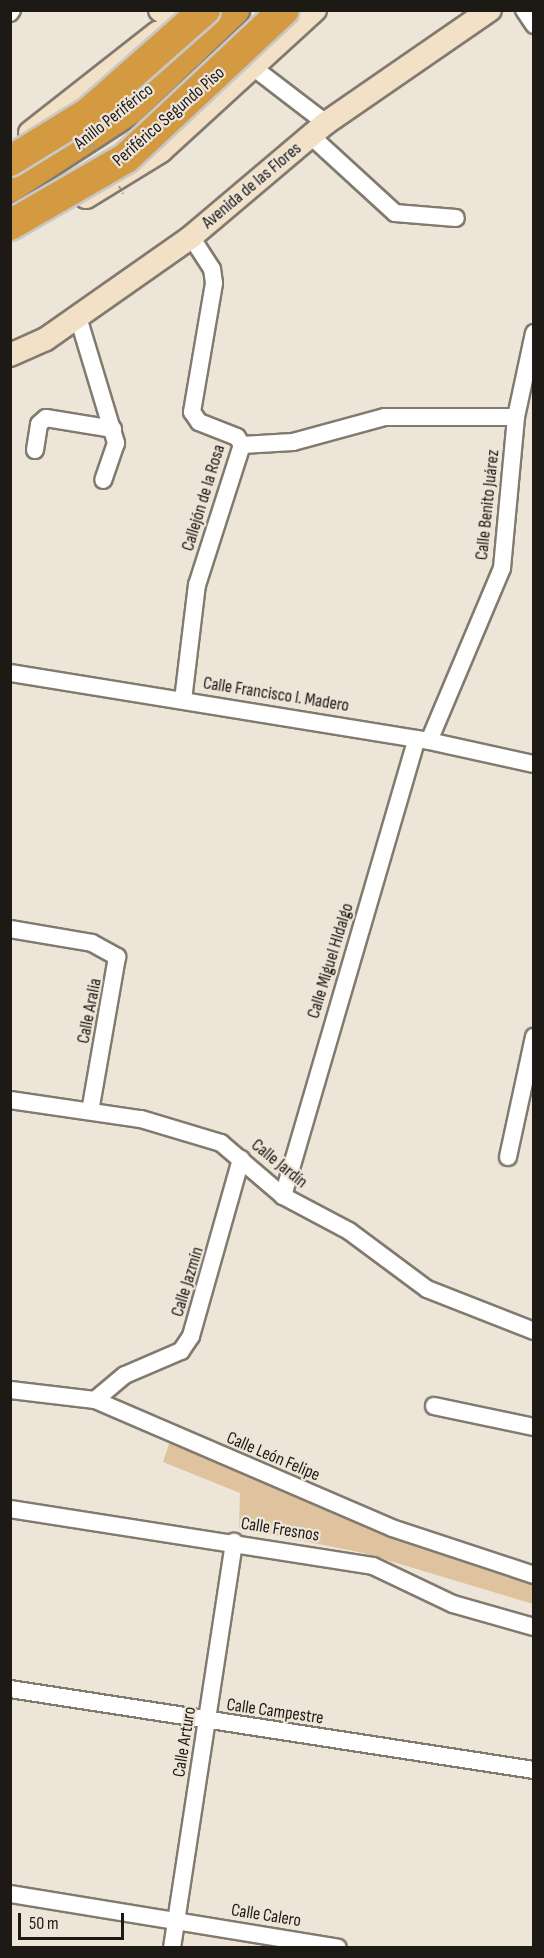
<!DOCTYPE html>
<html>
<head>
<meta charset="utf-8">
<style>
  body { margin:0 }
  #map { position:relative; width:544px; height:1958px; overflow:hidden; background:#eee5d9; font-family:"Sofia Sans Condensed",sans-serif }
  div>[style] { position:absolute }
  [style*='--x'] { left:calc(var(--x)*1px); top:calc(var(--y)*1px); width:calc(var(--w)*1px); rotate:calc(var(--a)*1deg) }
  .green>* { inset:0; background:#dfc39e }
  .roads { filter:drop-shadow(2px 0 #827a6f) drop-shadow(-2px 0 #827a6f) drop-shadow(0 2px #827a6f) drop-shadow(0 -2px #827a6f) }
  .street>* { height:16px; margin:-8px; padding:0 8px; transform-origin:8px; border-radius:8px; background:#fff }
  .secondary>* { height:22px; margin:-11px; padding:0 11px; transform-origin:11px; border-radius:11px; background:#f2e1c6 }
  .highway>* { height:30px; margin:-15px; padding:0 15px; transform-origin:15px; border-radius:15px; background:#d39a41 }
  .path-bridge>* { height:2px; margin-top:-1px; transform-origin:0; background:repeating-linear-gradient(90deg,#9f988f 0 3px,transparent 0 7.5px) }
  .bridges { filter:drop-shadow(2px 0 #c9c8c7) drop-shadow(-2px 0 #c9c8c7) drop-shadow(0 2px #c9c8c7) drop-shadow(0 -2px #c9c8c7) }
  .highway-bridge>* { height:30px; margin:-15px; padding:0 15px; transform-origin:15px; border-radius:15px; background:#d39a41 }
  span { translate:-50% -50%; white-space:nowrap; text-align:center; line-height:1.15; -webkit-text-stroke:4.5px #eee5d9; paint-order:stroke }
  .street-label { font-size:18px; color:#1d1a16 }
  .frame { position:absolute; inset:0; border:12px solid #1d1a16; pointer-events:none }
  .scale { position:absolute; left:18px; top:1913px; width:106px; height:27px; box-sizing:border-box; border:3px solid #1d1a16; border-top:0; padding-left:8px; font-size:18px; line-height:21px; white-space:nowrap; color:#1d1a16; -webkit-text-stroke:4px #eee5d9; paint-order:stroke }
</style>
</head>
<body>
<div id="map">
  <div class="green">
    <i style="clip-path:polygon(171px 1438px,470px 1555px,533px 1571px,533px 1604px,363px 1553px,239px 1528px,240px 1493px,163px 1462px)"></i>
  </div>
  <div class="roads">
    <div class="street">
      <i style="--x:524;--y:10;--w:18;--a:56"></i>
      <i style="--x:10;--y:13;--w:4;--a:-56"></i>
      <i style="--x:254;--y:68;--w:91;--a:37.4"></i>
      <i style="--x:311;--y:136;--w:114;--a:42.5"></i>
      <i style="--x:395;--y:213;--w:61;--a:4.7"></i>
      <i style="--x:78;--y:317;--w:132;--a:73.2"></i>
      <i style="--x:116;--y:443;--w:39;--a:109"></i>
      <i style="--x:242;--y:445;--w:51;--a:-3.4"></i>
      <i style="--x:293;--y:442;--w:95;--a:-15.2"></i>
      <i style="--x:385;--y:417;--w:131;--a:0"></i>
      <i style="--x:35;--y:450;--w:26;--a:-81"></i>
      <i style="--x:39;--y:424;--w:9;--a:-41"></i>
      <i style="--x:46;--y:418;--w:68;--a:9.3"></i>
      <i style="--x:10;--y:673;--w:424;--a:9.2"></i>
      <i style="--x:429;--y:741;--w:107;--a:12.4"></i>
      <i style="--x:183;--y:700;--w:116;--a:-83.1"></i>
      <i style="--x:197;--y:585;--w:147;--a:-72.2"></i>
      <i style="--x:242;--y:445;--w:9;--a:-122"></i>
      <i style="--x:237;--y:437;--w:41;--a:-158.5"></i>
      <i style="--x:199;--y:422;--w:12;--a:-125"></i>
      <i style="--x:192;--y:412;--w:131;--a:-80.3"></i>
      <i style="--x:214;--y:283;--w:14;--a:-98"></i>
      <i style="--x:212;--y:269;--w:38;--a:-123"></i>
      <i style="--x:429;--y:741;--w:188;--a:-67.1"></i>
      <i style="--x:502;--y:568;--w:152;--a:-84.7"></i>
      <i style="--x:516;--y:417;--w:86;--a:-77.9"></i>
      <i style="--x:10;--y:929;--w:83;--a:9.7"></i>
      <i style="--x:92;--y:943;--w:29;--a:29"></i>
      <i style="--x:117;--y:957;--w:156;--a:99.9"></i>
      <i style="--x:10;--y:1100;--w:132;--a:8.3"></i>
      <i style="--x:141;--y:1119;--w:84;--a:16.7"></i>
      <i style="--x:221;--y:1143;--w:82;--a:40.5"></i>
      <i style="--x:283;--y:1196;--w:75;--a:27.9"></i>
      <i style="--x:349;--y:1231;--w:97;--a:36.6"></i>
      <i style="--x:427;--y:1289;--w:115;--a:21.4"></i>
      <i style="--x:508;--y:1157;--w:123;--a:-77.8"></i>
      <i style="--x:283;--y:1196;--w:476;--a:-73.7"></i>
      <i style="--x:10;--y:1390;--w:86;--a:6.7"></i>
      <i style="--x:95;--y:1400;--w:323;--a:23.3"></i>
      <i style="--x:392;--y:1528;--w:150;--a:18.3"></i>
      <i style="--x:95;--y:1400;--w:39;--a:-40"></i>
      <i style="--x:125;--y:1375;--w:61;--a:-23.2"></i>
      <i style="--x:181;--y:1351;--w:18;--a:-56"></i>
      <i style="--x:191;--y:1336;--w:184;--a:-74.2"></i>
      <i style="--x:434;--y:1406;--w:102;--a:11.9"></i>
      <i style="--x:10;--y:1509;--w:367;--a:8.9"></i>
      <i style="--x:373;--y:1566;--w:89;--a:25.4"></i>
      <i style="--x:453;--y:1604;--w:84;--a:15.9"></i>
      <i style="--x:10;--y:1689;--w:530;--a:8.79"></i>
      <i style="--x:10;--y:1894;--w:332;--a:9.3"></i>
      <i style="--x:172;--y:1948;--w:411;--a:-81.3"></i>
    </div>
    <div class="secondary">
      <i style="--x:160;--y:10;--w:17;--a:36"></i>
      <i style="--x:30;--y:133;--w:162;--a:-38.2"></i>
      <i style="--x:86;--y:197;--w:88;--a:-31.5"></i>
      <i style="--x:161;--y:151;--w:209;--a:-42.5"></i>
      <i style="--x:10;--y:355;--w:39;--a:-24"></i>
      <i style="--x:46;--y:339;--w:177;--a:-35.1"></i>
      <i style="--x:191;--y:237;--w:177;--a:-40.2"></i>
      <i style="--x:326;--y:123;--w:199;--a:-34.6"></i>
    </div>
    <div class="highway">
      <i style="--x:10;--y:187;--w:143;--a:-33"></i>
      <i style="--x:130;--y:109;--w:144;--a:-43.6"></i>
    </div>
  </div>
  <div class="path-bridge">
    <i style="--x:78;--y:145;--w:7;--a:56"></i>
    <i style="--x:82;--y:151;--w:13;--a:-32"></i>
    <i style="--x:93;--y:144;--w:8;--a:60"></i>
    <i style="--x:119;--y:186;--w:9;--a:63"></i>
  </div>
  <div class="bridges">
    <div class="highway-bridge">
      <i style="--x:10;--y:161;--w:92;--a:-31.6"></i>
      <i style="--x:88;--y:113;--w:156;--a:-41.4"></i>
      <i style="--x:10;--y:225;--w:134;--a:-30"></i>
      <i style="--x:126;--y:158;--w:216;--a:-43.1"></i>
    </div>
  </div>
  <div class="street-label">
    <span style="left:114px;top:117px;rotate:-38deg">Anillo Periférico</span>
    <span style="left:169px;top:117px;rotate:-41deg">Periférico Segundo Piso</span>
    <span style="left:252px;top:186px;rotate:-40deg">Avenida de las Flores</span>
    <span style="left:204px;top:498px;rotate:-73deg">Callejón de la Rosa</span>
    <span style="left:488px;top:505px;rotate:-84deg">Calle Benito Juárez</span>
    <span style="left:276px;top:695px;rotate:9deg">Calle Francisco I. Madero</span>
    <span style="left:331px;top:961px;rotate:-73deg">Calle Miguel HIdalgo</span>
    <span style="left:90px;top:1011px;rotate:-79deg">Calle Aralia</span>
    <span style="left:279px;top:1164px;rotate:39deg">Calle Jardín</span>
    <span style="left:188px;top:1282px;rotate:-73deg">Calle Jazmín</span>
    <span style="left:273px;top:1457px;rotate:23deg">Calle León Felipe</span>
    <span style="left:280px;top:1530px;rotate:9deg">Calle Fresnos</span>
    <span style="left:275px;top:1712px;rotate:8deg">Calle Campestre</span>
    <span style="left:185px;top:1742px;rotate:-81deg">Calle Arturo</span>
    <span style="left:266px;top:1916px;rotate:9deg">Calle Calero</span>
  </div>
  <div class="frame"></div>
  <div class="scale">50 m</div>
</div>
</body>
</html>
